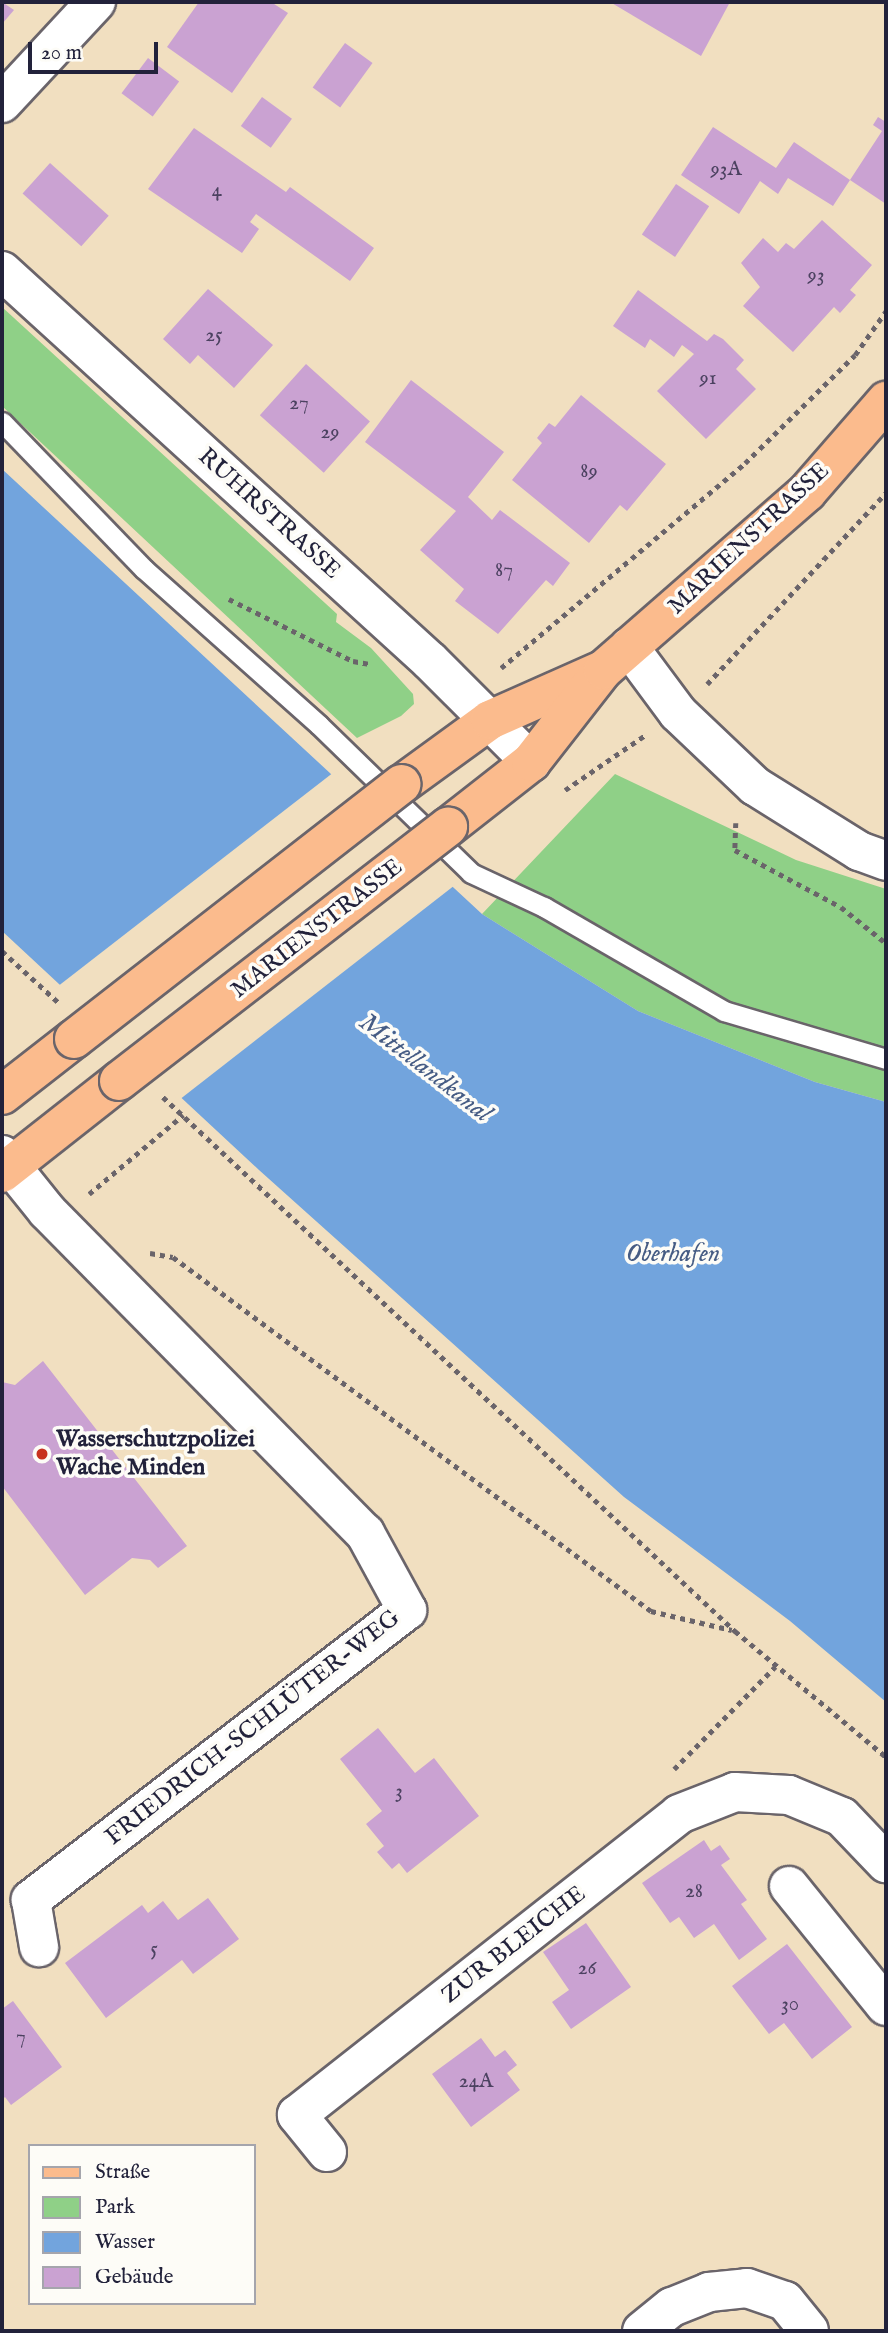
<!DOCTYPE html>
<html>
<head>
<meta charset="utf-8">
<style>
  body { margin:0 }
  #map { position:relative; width:888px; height:2333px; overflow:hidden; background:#f1dfc0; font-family:"IM FELL English",serif }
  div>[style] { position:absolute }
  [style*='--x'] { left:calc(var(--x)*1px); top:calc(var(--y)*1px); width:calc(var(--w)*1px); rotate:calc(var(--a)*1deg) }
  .green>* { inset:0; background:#8fd087 }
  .water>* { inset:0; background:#72a4dd }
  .pier>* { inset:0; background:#f1dfc0 }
  .building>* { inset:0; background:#caa2d2; transform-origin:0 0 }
  .path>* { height:4.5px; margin-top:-2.25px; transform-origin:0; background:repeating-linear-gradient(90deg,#6a646a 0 5px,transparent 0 10px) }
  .roads { filter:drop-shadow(2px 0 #6a646a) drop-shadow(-2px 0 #6a646a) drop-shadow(0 2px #6a646a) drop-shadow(0 -2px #6a646a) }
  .service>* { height:19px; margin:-9.5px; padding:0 9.5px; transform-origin:9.5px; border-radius:9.5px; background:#fff }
  .minor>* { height:38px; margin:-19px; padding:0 19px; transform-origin:19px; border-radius:19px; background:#fff }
  .primary>* { height:38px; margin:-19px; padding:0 19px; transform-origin:19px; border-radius:19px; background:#fbbb8d }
  .bridges { filter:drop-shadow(2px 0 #6a646a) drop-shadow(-2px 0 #6a646a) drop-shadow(0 2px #6a646a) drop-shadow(0 -2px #6a646a) }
  .primary-bridge>* { height:38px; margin:-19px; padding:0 19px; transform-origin:19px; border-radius:19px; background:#fbbb8d }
  .dots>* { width:19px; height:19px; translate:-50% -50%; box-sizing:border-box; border:4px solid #fdfcf7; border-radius:50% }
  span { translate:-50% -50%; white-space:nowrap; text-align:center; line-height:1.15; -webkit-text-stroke:7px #fdfcf7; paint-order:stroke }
  .number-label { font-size:21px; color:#4c4261 }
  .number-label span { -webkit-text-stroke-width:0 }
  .street-label { font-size:24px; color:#22223b }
  .poi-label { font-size:24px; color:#22223b; font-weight:700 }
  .left { translate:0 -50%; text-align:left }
  .water-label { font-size:26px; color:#465c84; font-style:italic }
  .frame { position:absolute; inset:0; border:4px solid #22223b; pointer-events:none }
  .legend { position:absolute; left:28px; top:2144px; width:228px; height:161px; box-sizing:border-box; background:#fdfcf7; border:2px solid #a5a5ac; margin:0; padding:9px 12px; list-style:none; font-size:21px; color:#22223b }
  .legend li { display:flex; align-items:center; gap:14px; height:35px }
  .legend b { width:35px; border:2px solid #a5a5ac }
  .scale { position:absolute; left:28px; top:42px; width:130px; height:32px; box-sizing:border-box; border:4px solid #22223b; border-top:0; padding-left:9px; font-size:21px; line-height:24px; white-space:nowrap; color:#22223b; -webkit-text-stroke:5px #fdfcf7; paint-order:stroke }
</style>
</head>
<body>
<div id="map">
  <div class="green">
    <i style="clip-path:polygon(2px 307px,337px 614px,336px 622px,371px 648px,413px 694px,414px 704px,401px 716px,357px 738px,2px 406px)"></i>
    <i style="clip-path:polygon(615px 774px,796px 860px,886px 889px,886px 1102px,815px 1082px,638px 1011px,482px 914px)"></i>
  </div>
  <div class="water">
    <i style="clip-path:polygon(2px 469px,482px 914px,638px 1011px,815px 1082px,886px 1102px,886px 1702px,790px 1621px,624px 1497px,259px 1170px,2px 931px)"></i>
  </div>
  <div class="pier">
    <i style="clip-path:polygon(334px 772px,455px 885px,179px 1100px,57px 987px)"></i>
  </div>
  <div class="building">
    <i style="clip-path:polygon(2px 2px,14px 10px,2px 24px)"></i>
    <i style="clip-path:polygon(199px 2px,271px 2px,288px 13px,232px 93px,167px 47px)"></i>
    <i style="clip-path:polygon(610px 2px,730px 2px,701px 56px)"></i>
    <i style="left:345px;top:43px;width:34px;height:55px;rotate:36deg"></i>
    <i style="left:148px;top:58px;width:39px;height:44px;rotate:37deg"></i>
    <i style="left:262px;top:97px;width:37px;height:36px;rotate:36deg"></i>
    <i style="clip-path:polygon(878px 117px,886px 122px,886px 204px,850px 180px,882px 131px,873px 125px)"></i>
    <i style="clip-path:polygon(713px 127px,776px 168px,794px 142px,850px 180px,833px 206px,788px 178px,778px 194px,760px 181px,739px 214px,681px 175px)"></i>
    <i style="clip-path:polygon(194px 128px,286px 192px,290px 187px,374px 248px,350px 281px,256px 214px,250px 222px,259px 229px,242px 253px,148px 189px)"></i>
    <i style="left:50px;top:163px;width:79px;height:41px;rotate:42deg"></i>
    <i style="left:676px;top:184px;width:40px;height:61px;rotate:34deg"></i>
    <i style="clip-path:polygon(822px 220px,872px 265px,850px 290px,856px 295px,840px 313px,834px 307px,793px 352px,743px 306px,760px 287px,741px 263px,763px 238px,778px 252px,786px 243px,794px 249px)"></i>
    <i style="clip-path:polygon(208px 289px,273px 345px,234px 388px,198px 355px,190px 364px,163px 339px)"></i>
    <i style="clip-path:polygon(638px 290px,707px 341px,714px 334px,723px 339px,744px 360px,736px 369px,756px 389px,706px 439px,657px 391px,694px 354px,682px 345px,674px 357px,650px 339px,645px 348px,613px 326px)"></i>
    <i style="left:306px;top:364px;width:86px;height:69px;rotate:42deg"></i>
    <i style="clip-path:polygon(411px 380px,504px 452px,468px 497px,492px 520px,500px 510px,570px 563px,553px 586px,546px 580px,498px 634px,455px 601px,464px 589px,420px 550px,456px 511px,365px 442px)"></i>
    <i style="clip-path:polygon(581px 395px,666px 464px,627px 511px,620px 505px,589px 543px,512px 480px,542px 443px,537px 438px,549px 423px,555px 427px)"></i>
    <i style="clip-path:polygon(43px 1361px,187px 1546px,158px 1568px,150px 1560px,132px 1558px,85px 1595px,2px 1486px,2px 1382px,15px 1385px)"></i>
    <i style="clip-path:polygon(378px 1728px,415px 1773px,434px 1758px,479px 1816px,407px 1873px,399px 1863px,392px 1869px,377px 1852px,384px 1846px,366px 1824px,382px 1811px,340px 1759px)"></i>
    <i style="clip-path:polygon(704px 1840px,711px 1851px,720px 1845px,730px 1859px,721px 1865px,747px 1900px,741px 1904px,767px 1939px,739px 1960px,714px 1924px,694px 1938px,679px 1917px,670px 1923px,642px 1883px)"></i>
    <i style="clip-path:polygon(208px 1898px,239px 1939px,193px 1974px,182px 1960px,106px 2018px,65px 1963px,142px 1905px,148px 1913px,163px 1901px,178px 1920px)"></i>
    <i style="clip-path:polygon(586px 1923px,631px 1987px,571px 2029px,552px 2002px,569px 1990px,543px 1952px)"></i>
    <i style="clip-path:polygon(787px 1944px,852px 2027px,812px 2059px,784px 2023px,769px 2034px,732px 1986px)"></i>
    <i style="clip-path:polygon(13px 2001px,62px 2067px,11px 2105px,5px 2097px,2px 2100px,2px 2009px)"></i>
    <i style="clip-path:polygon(481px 2038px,495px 2057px,505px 2050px,517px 2065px,507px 2073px,520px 2090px,471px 2127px,432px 2074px)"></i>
  </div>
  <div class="path">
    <i style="--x:229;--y:599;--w:139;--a:26.6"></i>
    <i style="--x:353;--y:661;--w:17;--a:10"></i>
    <i style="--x:501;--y:668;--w:319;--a:-40"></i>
    <i style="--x:745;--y:463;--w:154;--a:-44.5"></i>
    <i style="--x:855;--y:355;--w:54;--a:-54.8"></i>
    <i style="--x:707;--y:684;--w:262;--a:-46.9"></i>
    <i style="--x:565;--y:790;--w:96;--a:-34.4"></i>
    <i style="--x:736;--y:823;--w:27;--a:92"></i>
    <i style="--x:735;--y:850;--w:120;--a:28.3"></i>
    <i style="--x:841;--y:907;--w:58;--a:38.7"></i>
    <i style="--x:2;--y:951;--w:76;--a:42.3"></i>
    <i style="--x:163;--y:1097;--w:783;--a:43.03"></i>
    <i style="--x:735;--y:1631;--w:197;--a:39.8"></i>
    <i style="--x:89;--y:1194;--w:123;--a:-40"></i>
    <i style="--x:150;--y:1253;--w:23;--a:10"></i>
    <i style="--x:173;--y:1257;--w:595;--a:36.52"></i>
    <i style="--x:651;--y:1611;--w:83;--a:13.2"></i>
    <i style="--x:674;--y:1769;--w:144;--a:-45.3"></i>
  </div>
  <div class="roads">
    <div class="service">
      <i style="--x:2;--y:422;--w:204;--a:46"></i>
      <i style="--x:144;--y:569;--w:234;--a:41.7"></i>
      <i style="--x:319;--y:725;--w:212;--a:44.2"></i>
      <i style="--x:471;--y:873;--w:81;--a:25"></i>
      <i style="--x:544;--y:907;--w:208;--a:30"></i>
      <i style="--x:724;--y:1011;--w:169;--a:16.5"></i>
    </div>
    <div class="minor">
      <i style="--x:2;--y:103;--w:138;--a:-47.1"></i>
      <i style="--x:2;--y:271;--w:579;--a:42.34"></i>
      <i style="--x:430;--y:661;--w:143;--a:45"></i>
      <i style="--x:629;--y:647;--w:82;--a:53.4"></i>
      <i style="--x:678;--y:713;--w:106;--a:43.5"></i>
      <i style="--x:755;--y:786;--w:123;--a:32"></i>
      <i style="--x:859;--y:851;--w:29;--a:20"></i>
      <i style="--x:2;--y:1155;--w:72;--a:51.2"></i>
      <i style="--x:47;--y:1211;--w:453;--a:45.4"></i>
      <i style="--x:365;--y:1533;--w:88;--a:61.4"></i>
      <i style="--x:407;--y:1610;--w:475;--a:142.4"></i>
      <i style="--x:31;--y:1900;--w:48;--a:80.3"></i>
      <i style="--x:789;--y:1886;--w:154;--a:51.1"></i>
      <i style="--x:327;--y:2152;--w:48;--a:-129"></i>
      <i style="--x:297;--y:2115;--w:486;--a:-38.2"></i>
      <i style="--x:679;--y:1814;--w:60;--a:-21.4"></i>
      <i style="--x:735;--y:1792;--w:54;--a:3.2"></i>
      <i style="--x:789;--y:1795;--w:57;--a:22.5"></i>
      <i style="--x:842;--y:1817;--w:64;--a:46.3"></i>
      <i style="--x:642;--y:2331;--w:38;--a:-39"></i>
      <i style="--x:672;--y:2307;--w:40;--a:-22"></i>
      <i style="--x:709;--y:2292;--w:38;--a:-6"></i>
      <i style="--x:747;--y:2288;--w:40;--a:18.9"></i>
      <i style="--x:785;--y:2301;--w:38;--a:51"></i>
    </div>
    <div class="primary">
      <i style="--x:402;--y:784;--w:109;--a:-36"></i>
      <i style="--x:490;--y:720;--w:118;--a:-24"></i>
      <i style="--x:448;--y:827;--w:105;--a:-38.1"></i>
      <i style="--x:531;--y:762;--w:117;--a:-52"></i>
      <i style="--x:603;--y:670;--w:271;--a:-41.1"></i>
      <i style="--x:807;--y:492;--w:121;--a:-49"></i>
      <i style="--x:2;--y:1095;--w:91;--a:-37.9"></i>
      <i style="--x:2;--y:1173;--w:149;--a:-38.2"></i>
    </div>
  </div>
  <div class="bridges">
    <div class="primary-bridge">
      <i style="--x:74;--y:1039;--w:415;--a:-37.9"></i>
      <i style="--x:119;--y:1081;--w:416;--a:-37.7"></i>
    </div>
  </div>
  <div class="dots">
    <i style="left:42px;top:1454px;background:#c8321e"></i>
  </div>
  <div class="number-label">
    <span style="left:726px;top:170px">93A</span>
    <span style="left:217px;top:191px">4</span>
    <span style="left:816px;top:276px">93</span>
    <span style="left:214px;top:336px">25</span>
    <span style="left:708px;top:379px">91</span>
    <span style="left:299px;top:404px">27</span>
    <span style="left:330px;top:433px">29</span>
    <span style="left:589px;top:472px">89</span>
    <span style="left:504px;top:571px">87</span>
    <span style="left:399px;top:1792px">3</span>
    <span style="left:694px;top:1892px">28</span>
    <span style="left:154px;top:1950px">5</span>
    <span style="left:587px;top:1969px">26</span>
    <span style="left:790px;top:2005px">30</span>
    <span style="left:21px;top:2038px">7</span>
    <span style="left:476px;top:2082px">24A</span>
  </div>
  <div class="street-label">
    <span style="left:269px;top:514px;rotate:42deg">RUHRSTRASSE</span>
    <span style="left:749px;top:539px;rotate:-43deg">MARIENSTRASSE</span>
    <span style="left:317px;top:929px;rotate:-38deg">MARIENSTRASSE</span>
    <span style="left:253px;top:1728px;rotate:-38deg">FRIEDRICH-SCHLÜTER-WEG</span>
    <span style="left:514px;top:1945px;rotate:-38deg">ZUR BLEICHE</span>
  </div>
  <div class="poi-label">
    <span class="left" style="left:56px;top:1454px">Wasserschutzpolizei<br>Wache Minden</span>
  </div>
  <div class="water-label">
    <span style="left:425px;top:1068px;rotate:38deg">Mittellandkanal</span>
    <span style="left:673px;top:1254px">Oberhafen</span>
  </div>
  <div class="frame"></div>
  <ul class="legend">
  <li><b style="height:9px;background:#fbbb8d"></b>Straße</li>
  <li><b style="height:19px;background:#8fd087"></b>Park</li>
  <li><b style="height:19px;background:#72a4dd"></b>Wasser</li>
  <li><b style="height:19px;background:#caa2d2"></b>Gebäude</li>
  </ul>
  <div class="scale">20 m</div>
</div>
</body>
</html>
